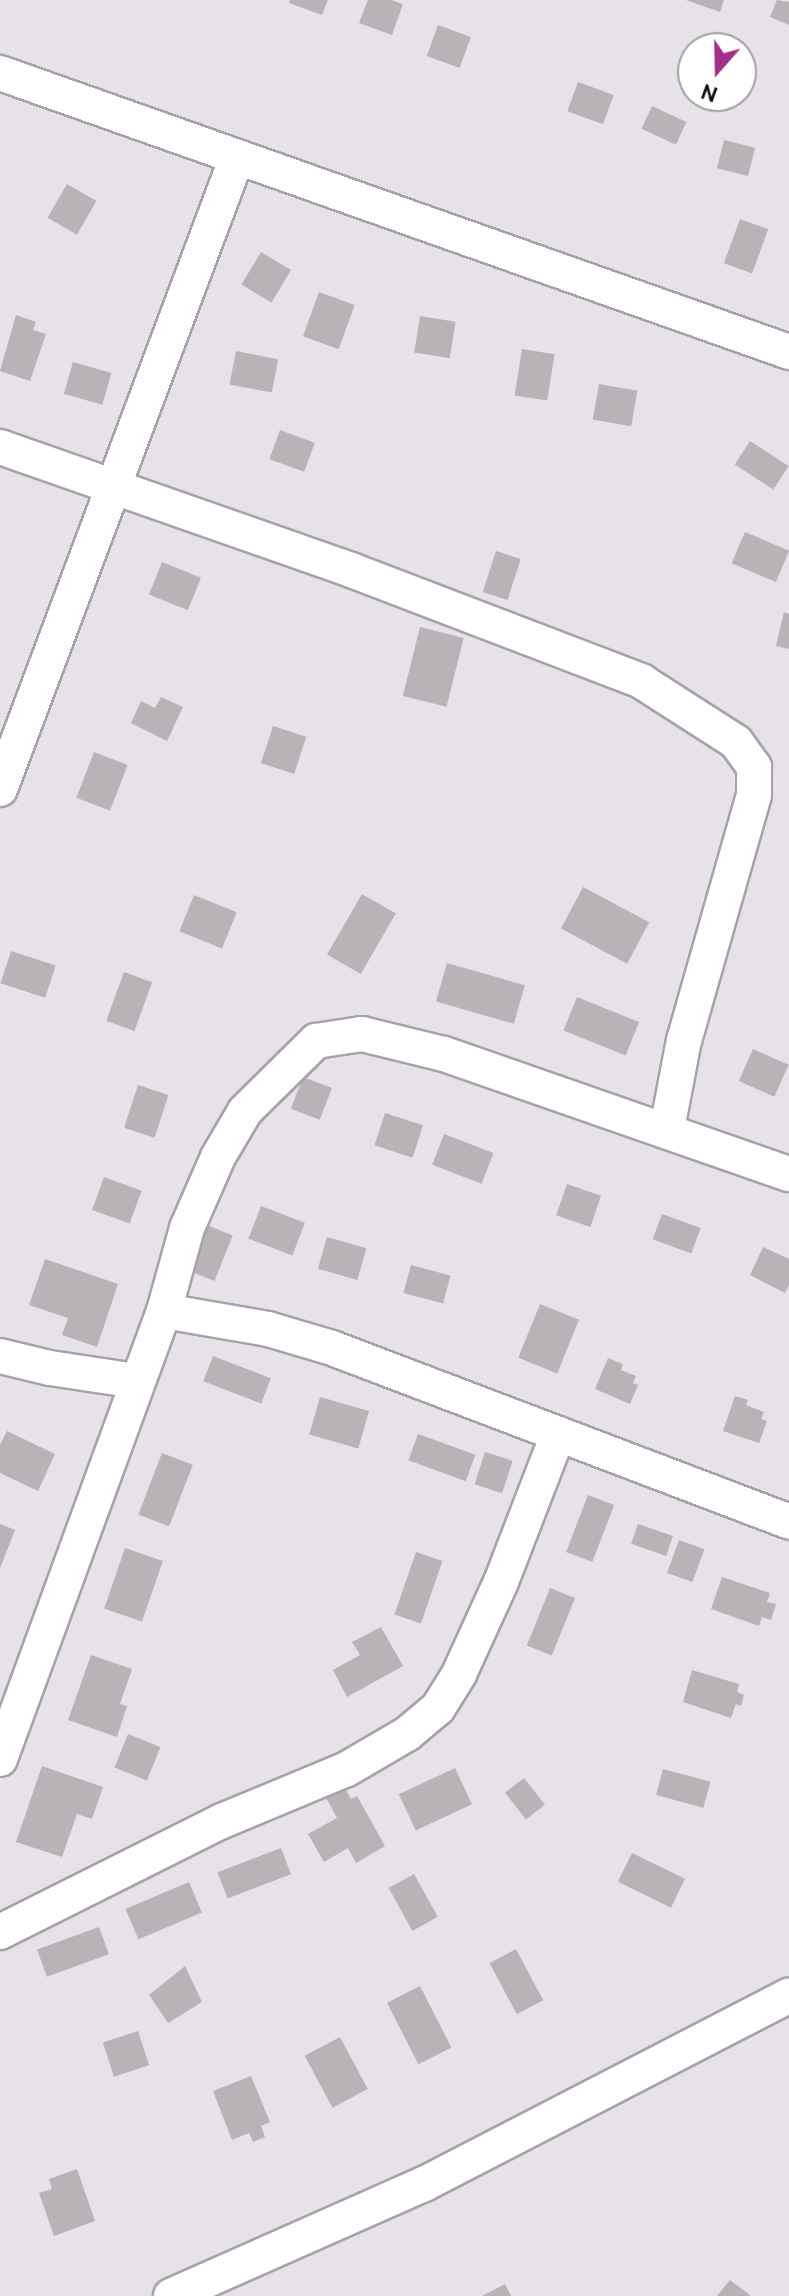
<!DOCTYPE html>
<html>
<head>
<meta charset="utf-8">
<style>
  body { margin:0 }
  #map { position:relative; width:789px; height:2296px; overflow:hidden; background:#e7e2e9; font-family:Cabin,sans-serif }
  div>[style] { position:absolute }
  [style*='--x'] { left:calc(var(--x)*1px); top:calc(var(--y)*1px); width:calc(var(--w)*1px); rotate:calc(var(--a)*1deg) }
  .building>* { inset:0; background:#b9b2b7; transform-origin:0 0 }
  .roads { filter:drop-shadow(2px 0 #a7a2a9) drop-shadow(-2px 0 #a7a2a9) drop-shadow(0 2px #a7a2a9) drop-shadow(0 -2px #a7a2a9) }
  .street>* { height:34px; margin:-17px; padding:0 17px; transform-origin:17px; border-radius:17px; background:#fff }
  span { translate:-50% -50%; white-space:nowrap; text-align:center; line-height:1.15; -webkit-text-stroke:7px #fff; paint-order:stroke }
  .north { position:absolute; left:677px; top:32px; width:80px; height:80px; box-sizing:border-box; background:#fff; border:2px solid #a1a0a1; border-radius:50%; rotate:200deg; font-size:22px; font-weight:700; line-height:32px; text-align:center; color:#131214 }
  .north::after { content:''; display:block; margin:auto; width:28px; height:36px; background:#a42f88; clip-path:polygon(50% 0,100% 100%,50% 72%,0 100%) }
</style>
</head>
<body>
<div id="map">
  <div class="building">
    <i style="clip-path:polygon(290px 0,328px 0,322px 15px,289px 3px)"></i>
    <i style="clip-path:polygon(368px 0,391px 0,403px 4px,392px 35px,359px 23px)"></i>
    <i style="clip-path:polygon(686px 0,724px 0,720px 12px)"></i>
    <i style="clip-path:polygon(777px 0,789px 2px,789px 25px,770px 17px)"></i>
    <i style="left:438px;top:25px;width:35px;height:33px;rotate:20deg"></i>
    <i style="left:578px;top:82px;width:38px;height:31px;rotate:20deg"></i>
    <i style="left:652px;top:106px;width:38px;height:25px;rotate:25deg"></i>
    <i style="left:724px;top:140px;width:32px;height:29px;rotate:14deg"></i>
    <i style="left:67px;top:184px;width:34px;height:39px;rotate:30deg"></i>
    <i style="left:740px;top:219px;width:30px;height:47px;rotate:20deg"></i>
    <i style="left:261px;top:252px;width:35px;height:38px;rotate:31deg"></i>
    <i style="left:319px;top:292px;width:38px;height:47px;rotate:20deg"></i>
    <i style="clip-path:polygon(16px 315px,36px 322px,33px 330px,46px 334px,30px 381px,0 371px)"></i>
    <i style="left:420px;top:316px;width:36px;height:37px;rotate:9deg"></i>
    <i style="left:522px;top:349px;width:33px;height:47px;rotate:9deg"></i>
    <i style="left:236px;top:351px;width:43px;height:34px;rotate:11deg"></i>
    <i style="left:73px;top:362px;width:40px;height:33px;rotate:16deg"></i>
    <i style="left:599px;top:384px;width:39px;height:36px;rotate:10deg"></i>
    <i style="left:280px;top:430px;width:37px;height:31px;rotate:20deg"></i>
    <i style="left:750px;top:441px;width:46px;height:28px;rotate:33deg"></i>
    <i style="left:745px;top:532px;width:48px;height:34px;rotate:23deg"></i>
    <i style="left:496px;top:551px;width:26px;height:43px;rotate:18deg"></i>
    <i style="left:162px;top:562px;width:42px;height:35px;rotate:22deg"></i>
    <i style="clip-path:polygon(784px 612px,789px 614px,789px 649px,776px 646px)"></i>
    <i style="left:420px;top:627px;width:45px;height:71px;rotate:14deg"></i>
    <i style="clip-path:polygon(161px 697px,183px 707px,167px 741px,131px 723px,141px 701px,155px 708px)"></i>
    <i style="left:273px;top:726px;width:35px;height:39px;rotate:18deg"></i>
    <i style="left:94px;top:752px;width:36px;height:49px;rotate:21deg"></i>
    <i style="left:583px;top:887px;width:75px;height:47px;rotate:28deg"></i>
    <i style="left:362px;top:894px;width:39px;height:70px;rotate:30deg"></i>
    <i style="left:194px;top:895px;width:46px;height:39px;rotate:22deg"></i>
    <i style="left:11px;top:951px;width:47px;height:34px;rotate:18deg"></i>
    <i style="left:447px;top:963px;width:81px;height:40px;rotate:16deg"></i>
    <i style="left:124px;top:972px;width:30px;height:52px;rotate:20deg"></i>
    <i style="left:577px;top:997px;width:67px;height:36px;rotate:22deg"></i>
    <i style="left:753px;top:1049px;width:39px;height:35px;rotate:24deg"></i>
    <i style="left:303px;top:1077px;width:31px;height:34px;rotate:21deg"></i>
    <i style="left:138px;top:1085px;width:32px;height:45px;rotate:18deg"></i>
    <i style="left:385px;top:1113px;width:40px;height:34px;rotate:18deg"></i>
    <i style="left:444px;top:1134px;width:53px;height:33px;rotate:21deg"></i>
    <i style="left:104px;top:1177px;width:40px;height:35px;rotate:20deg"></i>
    <i style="left:567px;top:1184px;width:36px;height:33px;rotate:19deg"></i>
    <i style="left:261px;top:1206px;width:47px;height:35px;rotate:21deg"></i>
    <i style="left:662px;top:1214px;width:41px;height:27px;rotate:20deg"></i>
    <i style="left:204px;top:1224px;width:31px;height:49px;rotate:22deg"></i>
    <i style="left:327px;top:1237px;width:41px;height:33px;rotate:16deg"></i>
    <i style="clip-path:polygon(763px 1247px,789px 1259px,789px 1285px,785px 1293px,750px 1275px)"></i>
    <i style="clip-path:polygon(45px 1259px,118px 1284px,97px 1347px,62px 1335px,68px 1318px,29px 1305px)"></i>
    <i style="left:411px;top:1265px;width:41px;height:29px;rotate:15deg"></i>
    <i style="left:540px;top:1304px;width:42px;height:58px;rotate:22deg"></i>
    <i style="left:213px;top:1356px;width:62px;height:27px;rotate:21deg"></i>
    <i style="clip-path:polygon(608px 1358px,623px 1364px,621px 1370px,636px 1376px,633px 1383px,638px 1385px,630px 1404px,595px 1389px)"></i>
    <i style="clip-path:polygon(735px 1396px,748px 1400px,746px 1405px,764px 1412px,761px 1419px,767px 1421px,759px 1443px,723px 1431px)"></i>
    <i style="left:320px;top:1397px;width:51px;height:39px;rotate:16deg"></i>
    <i style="clip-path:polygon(7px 1431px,55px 1454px,38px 1491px,0 1473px,0 1445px)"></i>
    <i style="left:418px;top:1434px;width:61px;height:28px;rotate:20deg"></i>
    <i style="left:485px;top:1452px;width:29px;height:34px;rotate:18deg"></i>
    <i style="left:162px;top:1453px;width:33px;height:66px;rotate:21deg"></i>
    <i style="left:588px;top:1495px;width:28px;height:61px;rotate:21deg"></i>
    <i style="clip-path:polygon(0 1524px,15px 1530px,0 1568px)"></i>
    <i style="left:638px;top:1524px;width:37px;height:21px;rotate:19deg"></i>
    <i style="left:679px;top:1540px;width:27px;height:35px;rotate:20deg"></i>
    <i style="left:125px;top:1548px;width:40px;height:64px;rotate:19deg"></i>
    <i style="left:416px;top:1552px;width:28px;height:66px;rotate:19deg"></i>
    <i style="clip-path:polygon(722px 1577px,770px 1593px,767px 1602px,776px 1604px,771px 1620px,762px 1617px,759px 1626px,711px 1609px)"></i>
    <i style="left:550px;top:1588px;width:27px;height:62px;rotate:22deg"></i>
    <i style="clip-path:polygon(381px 1627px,403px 1666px,347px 1697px,333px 1670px,360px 1655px,352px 1642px)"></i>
    <i style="clip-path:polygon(91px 1655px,132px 1669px,120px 1704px,127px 1706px,117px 1737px,68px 1720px)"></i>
    <i style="clip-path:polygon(692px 1670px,739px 1684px,737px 1692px,744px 1695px,741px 1706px,736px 1704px,731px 1718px,683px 1702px)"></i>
    <i style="left:128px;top:1734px;width:35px;height:36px;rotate:22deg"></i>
    <i style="clip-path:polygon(42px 1766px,103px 1787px,92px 1819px,77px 1814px,62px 1857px,16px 1842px)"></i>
    <i style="left:455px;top:1768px;width:40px;height:62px;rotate:65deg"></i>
    <i style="left:663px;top:1769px;width:49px;height:27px;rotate:15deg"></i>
    <i style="left:524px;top:1778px;width:34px;height:24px;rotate:52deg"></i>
    <i style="clip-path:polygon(342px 1783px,351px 1799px,357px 1796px,385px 1846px,356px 1863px,348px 1848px,324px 1862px,308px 1834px,337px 1818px,324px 1794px)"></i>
    <i style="left:281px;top:1848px;width:28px;height:68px;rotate:69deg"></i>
    <i style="left:632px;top:1853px;width:59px;height:32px;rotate:26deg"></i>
    <i style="left:414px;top:1874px;width:49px;height:29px;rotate:61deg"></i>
    <i style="left:189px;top:1882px;width:33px;height:69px;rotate:67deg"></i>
    <i style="left:99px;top:1927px;width:29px;height:66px;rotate:70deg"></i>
    <i style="left:516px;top:1949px;width:58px;height:30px;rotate:62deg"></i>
    <i style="clip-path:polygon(185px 1966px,202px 2002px,168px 2023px,149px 1995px)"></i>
    <i style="left:420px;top:1986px;width:69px;height:37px;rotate:63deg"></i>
    <i style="left:138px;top:2031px;width:36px;height:37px;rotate:72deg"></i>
    <i style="left:340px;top:2037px;width:59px;height:40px;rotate:62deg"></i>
    <i style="clip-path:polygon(251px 2076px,270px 2122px,261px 2126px,265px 2137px,253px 2142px,249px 2133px,232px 2140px,213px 2091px)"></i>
    <i style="clip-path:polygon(77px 2169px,95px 2221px,54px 2236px,39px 2193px,52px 2189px,49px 2179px)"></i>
    <i style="clip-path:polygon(730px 2280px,751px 2296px,717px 2296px)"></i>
    <i style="clip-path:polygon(505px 2284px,511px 2296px,482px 2296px)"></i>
  </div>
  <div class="roads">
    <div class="street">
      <i style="--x:0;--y:73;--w:837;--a:19.47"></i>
      <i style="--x:0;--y:447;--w:372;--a:19.3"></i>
      <i style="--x:351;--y:570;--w:311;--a:20.9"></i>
      <i style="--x:641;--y:681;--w:113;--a:32.7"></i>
      <i style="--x:736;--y:742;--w:31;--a:54"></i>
      <i style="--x:754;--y:767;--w:28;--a:90"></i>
      <i style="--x:754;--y:795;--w:255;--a:105.9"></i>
      <i style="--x:684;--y:1040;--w:91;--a:100.8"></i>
      <i style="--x:0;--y:789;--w:675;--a:-69.44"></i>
      <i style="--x:164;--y:1311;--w:106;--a:9.8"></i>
      <i style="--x:268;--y:1329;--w:67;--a:16.5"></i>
      <i style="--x:332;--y:1348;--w:489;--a:20.8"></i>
      <i style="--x:0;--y:1356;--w:51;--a:13.5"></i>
      <i style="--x:50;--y:1368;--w:87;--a:8.6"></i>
      <i style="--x:0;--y:1759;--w:477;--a:-69.9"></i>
      <i style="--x:164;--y:1311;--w:86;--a:-74.5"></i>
      <i style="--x:187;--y:1228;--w:77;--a:-66.4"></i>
      <i style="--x:218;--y:1157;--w:53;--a:-59.6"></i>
      <i style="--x:245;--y:1111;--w:100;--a:-44.6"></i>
      <i style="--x:316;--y:1041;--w:47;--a:-8.7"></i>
      <i style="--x:362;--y:1034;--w:84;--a:13.7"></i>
      <i style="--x:444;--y:1054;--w:365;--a:19.2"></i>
      <i style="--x:0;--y:1932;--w:248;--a:-26.6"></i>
      <i style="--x:222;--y:1821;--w:135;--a:-22.6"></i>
      <i style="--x:347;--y:1769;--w:69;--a:-30.3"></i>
      <i style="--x:407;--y:1734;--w:40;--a:-40"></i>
      <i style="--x:438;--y:1708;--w:40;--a:-58"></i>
      <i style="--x:459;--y:1674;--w:101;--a:-65.5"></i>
      <i style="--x:501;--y:1582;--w:159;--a:-68.9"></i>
      <i style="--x:171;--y:2296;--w:277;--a:-23.9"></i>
      <i style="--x:424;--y:2184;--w:411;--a:-27.3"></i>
    </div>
  </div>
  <div class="north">N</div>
</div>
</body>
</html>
